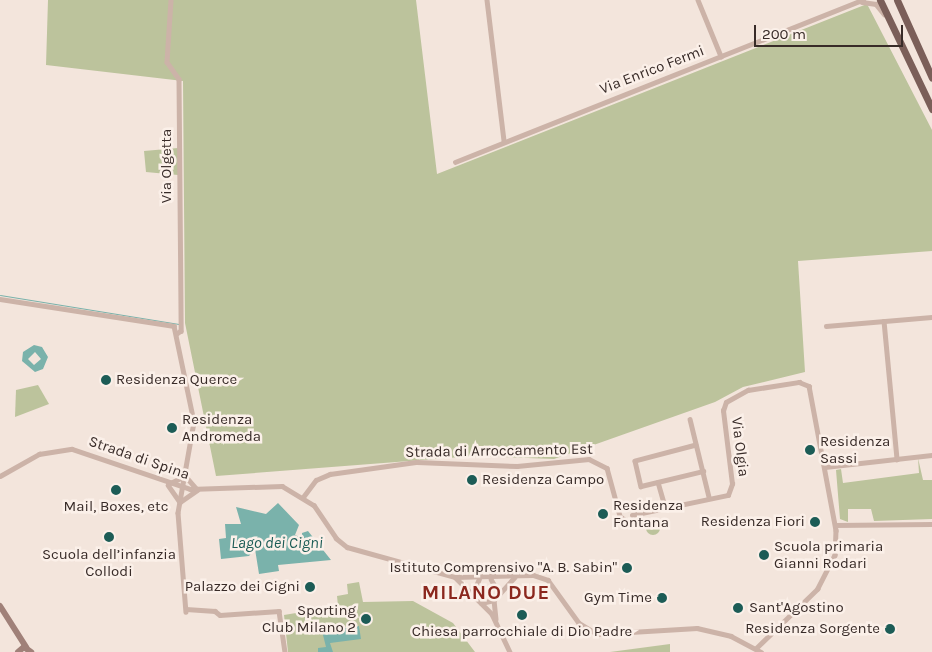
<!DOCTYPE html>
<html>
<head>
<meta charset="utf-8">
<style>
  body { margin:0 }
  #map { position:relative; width:932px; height:652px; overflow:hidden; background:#f3e5dc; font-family:Karla,sans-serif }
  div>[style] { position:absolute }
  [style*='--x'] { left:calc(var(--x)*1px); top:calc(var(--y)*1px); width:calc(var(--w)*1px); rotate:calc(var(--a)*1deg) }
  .green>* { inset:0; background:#bcc39c }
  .round { border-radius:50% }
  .water>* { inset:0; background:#7ab2ab }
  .stream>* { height:1px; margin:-0.5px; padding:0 0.5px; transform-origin:0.5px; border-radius:0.5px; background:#7ab2ab }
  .street>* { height:4.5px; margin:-2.25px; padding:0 2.25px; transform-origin:2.25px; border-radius:2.25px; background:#ccb3a8 }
  .secondary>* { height:6px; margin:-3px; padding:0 3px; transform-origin:3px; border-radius:3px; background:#a08179 }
  .primary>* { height:7px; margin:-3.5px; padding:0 3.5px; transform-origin:3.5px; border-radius:3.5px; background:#7b5f59 }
  .dots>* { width:14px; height:14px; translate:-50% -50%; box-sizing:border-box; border:2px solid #fbf0e9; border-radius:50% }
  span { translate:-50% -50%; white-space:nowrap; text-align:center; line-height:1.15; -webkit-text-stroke:5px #fbf0e9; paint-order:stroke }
  .street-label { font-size:15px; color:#382b28 }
  .poi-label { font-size:15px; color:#382b28 }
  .left { translate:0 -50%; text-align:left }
  .right { translate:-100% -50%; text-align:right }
  .water-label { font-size:16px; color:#1c5c56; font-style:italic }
  .district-label { font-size:20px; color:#8b271e; font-weight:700; letter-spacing:1px }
  .scale { position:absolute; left:754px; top:25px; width:149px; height:22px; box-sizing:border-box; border:2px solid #382b28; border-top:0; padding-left:6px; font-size:15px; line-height:18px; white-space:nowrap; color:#382b28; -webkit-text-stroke:4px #fbf0e9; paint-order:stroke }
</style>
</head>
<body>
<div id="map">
  <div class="green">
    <i style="clip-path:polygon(48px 0,416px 0,437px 174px,867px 4px,932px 130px,932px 251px,798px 261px,805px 372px,743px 387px,715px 402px,554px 459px,474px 456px,216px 476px,185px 323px,183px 81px,46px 65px)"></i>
    <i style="clip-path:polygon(178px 148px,178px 175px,146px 172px,144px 151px)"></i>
    <i style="clip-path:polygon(38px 385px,49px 404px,15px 417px,16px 390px)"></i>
    <i style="clip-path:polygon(918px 458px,923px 480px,932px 480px,932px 519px,874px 521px,871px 509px,848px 509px,848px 522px,840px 519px,836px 470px,841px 469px,843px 483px,919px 473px)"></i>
    <i class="round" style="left:646px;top:521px;width:14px;height:14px"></i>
    <i style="clip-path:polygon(359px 582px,363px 602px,413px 601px,453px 623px,475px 652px,288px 652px,284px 615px,338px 606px,337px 596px,348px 594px,347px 584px)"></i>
    <i style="clip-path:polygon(670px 644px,670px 652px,610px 652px)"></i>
  </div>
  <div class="water">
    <i style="clip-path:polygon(evenodd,34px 345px,42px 347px,48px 357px,43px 369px,35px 372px,22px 361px,23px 352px,34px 345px,35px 352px,41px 359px,34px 365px,28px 359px,35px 352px)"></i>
    <i style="clip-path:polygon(278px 503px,299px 525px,295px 535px,302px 538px,302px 533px,308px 531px,331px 560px,278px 565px,279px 571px,259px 574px,255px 549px,249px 556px,221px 559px,219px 539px,226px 538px,225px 524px,241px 524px,236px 507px,266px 514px)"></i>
    <i style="clip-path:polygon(359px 626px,361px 639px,330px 643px,333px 652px,318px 652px,318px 648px,326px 647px,322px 631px)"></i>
  </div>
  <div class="stream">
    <i style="--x:0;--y:295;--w:181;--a:9.2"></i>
  </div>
  <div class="street">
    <i style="--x:171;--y:0;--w:62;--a:93.7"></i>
    <i style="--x:167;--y:62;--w:21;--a:55"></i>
    <i style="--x:179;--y:79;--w:252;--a:89.5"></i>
    <i style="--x:181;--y:331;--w:5;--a:143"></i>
    <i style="--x:487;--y:0;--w:142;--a:83.1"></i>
    <i style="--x:698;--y:0;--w:61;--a:67.7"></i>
    <i style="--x:862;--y:2;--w:14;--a:8"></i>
    <i style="--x:876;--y:4;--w:13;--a:51"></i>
    <i style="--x:455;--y:162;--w:439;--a:-21.7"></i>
    <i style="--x:0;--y:299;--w:176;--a:8.8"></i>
    <i style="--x:174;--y:326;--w:98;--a:78.2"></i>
    <i style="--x:194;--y:422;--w:92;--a:100"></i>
    <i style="--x:178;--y:513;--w:99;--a:85.4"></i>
    <i style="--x:884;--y:321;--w:139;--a:84.6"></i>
    <i style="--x:826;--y:326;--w:106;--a:-4.9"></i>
    <i style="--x:690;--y:419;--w:80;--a:76.3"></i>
    <i style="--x:696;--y:445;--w:63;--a:165.3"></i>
    <i style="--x:635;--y:461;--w:26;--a:77"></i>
    <i style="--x:641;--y:486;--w:64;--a:-13.6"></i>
    <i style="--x:825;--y:467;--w:108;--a:-6.4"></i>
    <i style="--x:0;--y:476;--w:45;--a:-29.4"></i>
    <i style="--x:39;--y:454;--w:33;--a:-9"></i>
    <i style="--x:72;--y:449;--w:125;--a:18.7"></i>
    <i style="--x:190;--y:489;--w:92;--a:-1.9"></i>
    <i style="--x:282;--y:486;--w:37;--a:31"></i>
    <i style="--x:314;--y:505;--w:40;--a:56"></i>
    <i style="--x:336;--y:538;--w:14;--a:39"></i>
    <i style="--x:347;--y:547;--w:112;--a:15.5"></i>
    <i style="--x:455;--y:577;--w:78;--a:-1.5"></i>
    <i style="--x:533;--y:575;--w:16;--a:18"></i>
    <i style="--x:548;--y:580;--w:53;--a:54.2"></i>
    <i style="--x:579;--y:623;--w:21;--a:31"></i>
    <i style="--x:597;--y:634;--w:100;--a:-3.4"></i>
    <i style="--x:697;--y:628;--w:35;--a:13"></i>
    <i style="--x:731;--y:636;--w:34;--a:28"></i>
    <i style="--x:658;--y:482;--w:26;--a:74"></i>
    <i style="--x:168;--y:484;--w:19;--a:-25"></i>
    <i style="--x:168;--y:485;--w:21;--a:55"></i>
    <i style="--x:180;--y:502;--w:21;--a:-35"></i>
    <i style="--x:197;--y:490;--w:18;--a:-131"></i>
    <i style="--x:303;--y:497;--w:21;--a:-53"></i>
    <i style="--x:316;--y:480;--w:15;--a:-23"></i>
    <i style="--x:330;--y:474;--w:88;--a:-7.9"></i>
    <i style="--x:417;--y:462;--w:100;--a:2.3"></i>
    <i style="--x:517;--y:466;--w:72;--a:-5.6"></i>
    <i style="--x:589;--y:459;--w:20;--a:27"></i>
    <i style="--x:607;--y:468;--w:50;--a:74.8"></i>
    <i style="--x:620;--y:516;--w:16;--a:38"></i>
    <i style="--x:632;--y:515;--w:98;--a:-11.8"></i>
    <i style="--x:728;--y:495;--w:12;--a:-70"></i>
    <i style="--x:732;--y:484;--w:74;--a:-97"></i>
    <i style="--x:723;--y:411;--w:9;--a:-72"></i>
    <i style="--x:726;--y:402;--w:25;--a:-29"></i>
    <i style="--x:748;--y:390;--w:52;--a:-8.9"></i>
    <i style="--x:799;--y:382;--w:11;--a:22"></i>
    <i style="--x:809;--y:386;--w:147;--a:79.4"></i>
    <i style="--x:836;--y:530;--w:25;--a:92"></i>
    <i style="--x:835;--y:555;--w:38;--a:117"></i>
    <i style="--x:818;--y:589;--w:85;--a:136"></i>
    <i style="--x:835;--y:525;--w:97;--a:-0.6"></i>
    <i style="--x:456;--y:578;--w:51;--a:45"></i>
    <i style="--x:492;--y:614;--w:42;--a:64.7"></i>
    <i style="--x:491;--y:579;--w:14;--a:60"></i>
    <i style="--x:473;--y:593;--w:15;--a:-67"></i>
    <i style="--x:494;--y:600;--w:19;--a:84"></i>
    <i style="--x:481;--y:603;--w:13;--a:-13"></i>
    <i style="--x:494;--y:600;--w:30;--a:-48"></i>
    <i style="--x:186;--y:609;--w:29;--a:4"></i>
    <i style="--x:215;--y:611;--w:6;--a:39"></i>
    <i style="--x:220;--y:615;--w:59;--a:-3.9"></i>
    <i style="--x:279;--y:611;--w:41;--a:81.7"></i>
  </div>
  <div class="secondary">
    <i style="--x:0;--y:606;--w:49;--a:57.6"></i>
    <i style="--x:18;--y:652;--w:8;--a:-40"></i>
    <i style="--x:24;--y:647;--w:9;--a:36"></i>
  </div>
  <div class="primary">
    <i style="--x:880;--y:0;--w:121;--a:64.5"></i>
    <i style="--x:897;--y:0;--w:85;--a:65.8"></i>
  </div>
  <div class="dots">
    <i style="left:106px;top:380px;background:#1c5c56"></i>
    <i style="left:172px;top:428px;background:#1c5c56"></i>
    <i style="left:810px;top:450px;background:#1c5c56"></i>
    <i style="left:472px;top:480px;background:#1c5c56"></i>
    <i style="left:116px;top:490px;background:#1c5c56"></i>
    <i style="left:603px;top:514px;background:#1c5c56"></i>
    <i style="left:815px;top:522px;background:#1c5c56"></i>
    <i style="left:109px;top:537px;background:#1c5c56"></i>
    <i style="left:764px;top:555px;background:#1c5c56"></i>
    <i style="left:627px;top:568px;background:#1c5c56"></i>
    <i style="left:310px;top:587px;background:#1c5c56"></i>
    <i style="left:662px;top:598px;background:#1c5c56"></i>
    <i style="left:738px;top:608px;background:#1c5c56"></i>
    <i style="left:522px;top:615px;background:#1c5c56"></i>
    <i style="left:366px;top:619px;background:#1c5c56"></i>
    <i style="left:890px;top:629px;background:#1c5c56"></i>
  </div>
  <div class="street-label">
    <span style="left:652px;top:70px;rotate:-21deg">Via Enrico Fermi</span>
    <span style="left:167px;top:166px;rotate:-90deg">Via Olgetta</span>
    <span style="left:740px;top:447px;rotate:83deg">Via Olgia</span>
    <span style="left:499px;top:451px;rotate:-1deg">Strada di Arroccamento Est</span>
    <span style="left:139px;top:458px;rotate:19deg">Strada di Spina</span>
  </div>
  <div class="poi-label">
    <span class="left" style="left:116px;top:380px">Residenza Querce</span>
    <span class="left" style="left:182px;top:428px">Residenza<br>Andromeda</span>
    <span class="left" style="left:820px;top:450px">Residenza<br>Sassi</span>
    <span class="left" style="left:482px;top:480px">Residenza Campo</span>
    <span class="left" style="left:613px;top:514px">Residenza<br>Fontana</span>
    <span style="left:116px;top:507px">Mail, Boxes, etc</span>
    <span class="right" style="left:805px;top:522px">Residenza Fiori</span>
    <span class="left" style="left:774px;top:555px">Scuola primaria<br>Gianni Rodari</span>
    <span style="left:109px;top:563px">Scuola dell’infanzia<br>Collodi</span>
    <span class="right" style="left:617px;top:568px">Istituto Comprensivo "A. B. Sabin"</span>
    <span class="right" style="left:300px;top:587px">Palazzo dei Cigni</span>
    <span class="right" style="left:652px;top:598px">Gym Time</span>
    <span class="left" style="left:749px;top:608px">Sant'Agostino</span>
    <span class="right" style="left:356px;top:619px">Sporting<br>Club Milano 2</span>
    <span class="right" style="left:880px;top:629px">Residenza Sorgente</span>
    <span style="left:522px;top:632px">Chiesa parrocchiale di Dio Padre</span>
  </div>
  <div class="water-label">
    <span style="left:277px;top:543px">Lago dei Cigni</span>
  </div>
  <div class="district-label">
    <span style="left:486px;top:592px">MILANO DUE</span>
  </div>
  <div class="scale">200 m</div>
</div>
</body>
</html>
